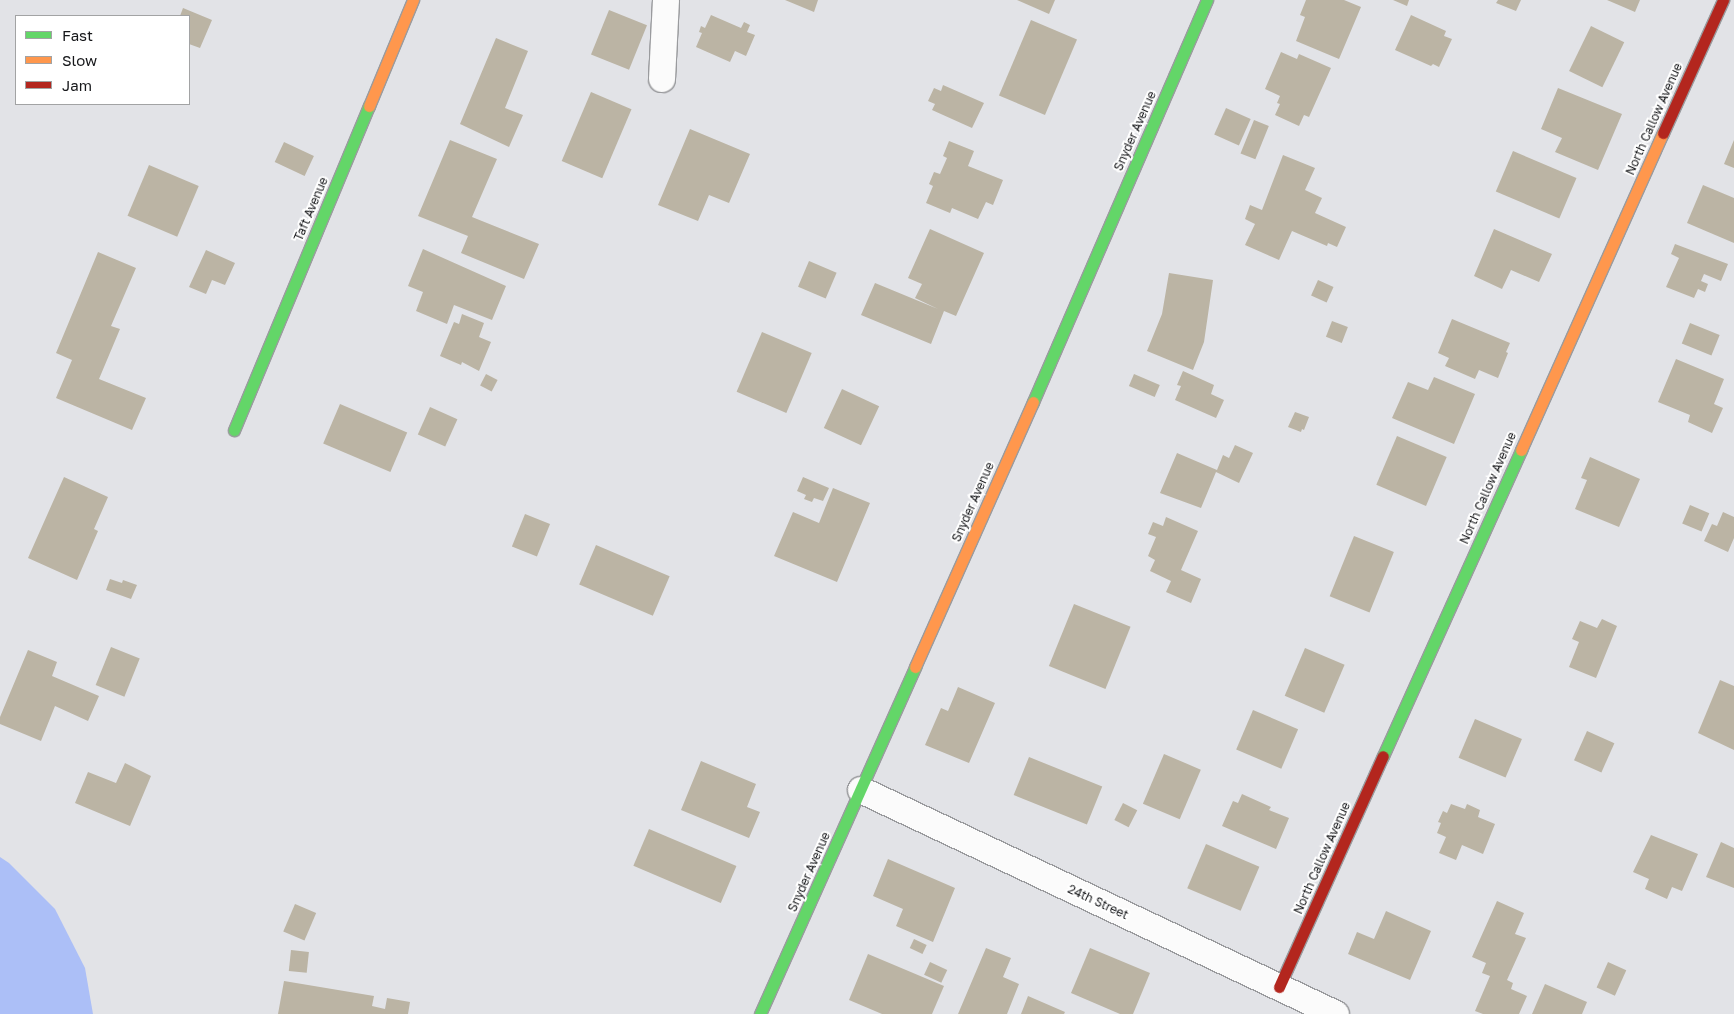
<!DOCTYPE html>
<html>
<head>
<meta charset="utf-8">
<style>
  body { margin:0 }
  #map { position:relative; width:1734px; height:1014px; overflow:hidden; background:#e2e3e7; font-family:"Golos Text",sans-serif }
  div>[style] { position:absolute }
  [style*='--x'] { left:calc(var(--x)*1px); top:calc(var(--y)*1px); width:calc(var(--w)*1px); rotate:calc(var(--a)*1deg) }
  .water>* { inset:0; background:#acbff7 }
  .building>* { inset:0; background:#bbb4a4; transform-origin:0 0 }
  .roads { filter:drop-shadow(1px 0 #9a9b9e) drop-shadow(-1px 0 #9a9b9e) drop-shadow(0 1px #9a9b9e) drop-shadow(0 -1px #9a9b9e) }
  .street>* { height:26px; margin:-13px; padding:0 13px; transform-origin:13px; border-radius:13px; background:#fbfbfb }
  .fast>* { height:11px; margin:-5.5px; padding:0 5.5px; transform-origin:5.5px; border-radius:5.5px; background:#63d668 }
  .slow>* { height:11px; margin:-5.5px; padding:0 5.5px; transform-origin:5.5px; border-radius:5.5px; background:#ff974d }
  .jam>* { height:11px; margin:-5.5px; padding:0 5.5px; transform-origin:5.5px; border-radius:5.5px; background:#b3261e }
  span { translate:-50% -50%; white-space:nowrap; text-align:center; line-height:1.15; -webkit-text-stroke:4px #fff; paint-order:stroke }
  .street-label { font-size:12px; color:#17181b }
  .legend { position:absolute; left:15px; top:15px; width:175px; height:90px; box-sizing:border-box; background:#fff; border:1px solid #a2a3a4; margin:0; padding:6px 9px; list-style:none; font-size:15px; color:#17181b }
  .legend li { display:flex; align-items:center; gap:10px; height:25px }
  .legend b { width:25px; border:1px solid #a2a3a4 }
</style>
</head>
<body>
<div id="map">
  <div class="water">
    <i style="clip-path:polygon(0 857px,9px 863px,55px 909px,85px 968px,93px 1014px,0 1014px)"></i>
  </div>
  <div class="building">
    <i style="clip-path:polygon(785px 0,818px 0,814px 12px)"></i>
    <i style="clip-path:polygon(1017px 0,1055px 0,1049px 14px)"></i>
    <i style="clip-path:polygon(1306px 0,1344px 0,1361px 7px,1339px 59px,1296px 41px,1305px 17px,1300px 15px)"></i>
    <i style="clip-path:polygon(1393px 0,1409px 0,1407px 6px)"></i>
    <i style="clip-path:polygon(1498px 0,1521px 0,1516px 11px,1496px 3px)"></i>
    <i style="clip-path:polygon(1607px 0,1640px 0,1635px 12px)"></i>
    <i style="clip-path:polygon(183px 8px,212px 20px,200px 48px,189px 44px,189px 16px,180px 16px)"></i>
    <i style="left:609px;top:10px;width:41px;height:48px;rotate:22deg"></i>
    <i style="clip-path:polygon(711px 15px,741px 28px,744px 22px,750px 25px,747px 32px,755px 35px,746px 56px,735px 51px,730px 62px,696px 47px,702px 33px,699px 32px,701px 26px,705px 28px)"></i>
    <i style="clip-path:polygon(1411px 15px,1446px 31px,1444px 36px,1452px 39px,1439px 67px,1433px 64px,1431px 66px,1395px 50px)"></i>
    <i style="left:1031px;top:20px;width:50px;height:82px;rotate:23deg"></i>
    <i style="left:1591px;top:26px;width:37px;height:50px;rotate:26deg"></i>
    <i style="clip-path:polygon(496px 38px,528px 51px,505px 108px,523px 115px,509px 147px,460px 124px)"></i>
    <i style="clip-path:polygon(1281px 52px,1297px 59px,1299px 54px,1331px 68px,1309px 117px,1304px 115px,1299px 126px,1275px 115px,1280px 104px,1277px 103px,1280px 96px,1265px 89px)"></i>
    <i style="clip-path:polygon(943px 85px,984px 103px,972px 128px,932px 110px,935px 104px,928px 101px,934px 88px,941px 91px)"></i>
    <i style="clip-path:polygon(1558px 88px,1622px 114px,1598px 170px,1555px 152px,1562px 138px,1541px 129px)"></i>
    <i style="left:591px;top:92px;width:44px;height:75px;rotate:23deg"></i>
    <i style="left:1226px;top:108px;width:27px;height:29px;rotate:24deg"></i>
    <i style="left:1254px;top:120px;width:16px;height:36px;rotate:22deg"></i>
    <i style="clip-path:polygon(690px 129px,750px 154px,729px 203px,709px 195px,698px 221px,658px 205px)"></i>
    <i style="clip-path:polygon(450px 140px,497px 159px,472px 217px,539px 244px,524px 279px,461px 253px,468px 236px,418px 216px)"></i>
    <i style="clip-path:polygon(1734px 140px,1734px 168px,1724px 164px)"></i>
    <i style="clip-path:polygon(949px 141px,974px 151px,968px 166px,1003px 180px,993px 205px,986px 202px,978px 219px,952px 208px,950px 213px,926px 203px,933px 186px,929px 184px,934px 172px,940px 174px,947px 158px,943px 156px)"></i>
    <i style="left:284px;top:142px;width:33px;height:22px;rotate:25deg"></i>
    <i style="left:1513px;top:151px;width:69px;height:44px;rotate:23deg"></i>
    <i style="clip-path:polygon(1283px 155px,1315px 168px,1305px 190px,1322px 198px,1315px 213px,1346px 227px,1337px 247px,1328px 243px,1327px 246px,1292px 231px,1279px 260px,1245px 245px,1255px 224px,1245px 219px,1250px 205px,1262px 210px)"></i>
    <i style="left:149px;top:165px;width:54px;height:55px;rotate:23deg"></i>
    <i style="clip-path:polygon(1703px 185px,1734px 198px,1734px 243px,1687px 223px)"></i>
    <i style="clip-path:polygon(930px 229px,984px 253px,956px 316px,944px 311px,931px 344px,861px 315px,875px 283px,938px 309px,915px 298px,922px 284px,908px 278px)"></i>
    <i style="clip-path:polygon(1494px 229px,1552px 254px,1539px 282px,1511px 270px,1502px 289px,1474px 276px)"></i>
    <i style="clip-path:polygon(1675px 244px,1728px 264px,1721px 281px,1704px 274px,1701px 281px,1708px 284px,1705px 292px,1698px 289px,1694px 298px,1666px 287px,1679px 258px,1671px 254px)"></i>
    <i style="clip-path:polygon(423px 249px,506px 286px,492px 320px,454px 305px,447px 324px,416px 311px,423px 292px,408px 286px)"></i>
    <i style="clip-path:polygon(206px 250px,235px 263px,225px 285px,212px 280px,206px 294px,189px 287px)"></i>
    <i style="clip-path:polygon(98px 252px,136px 268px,111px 326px,120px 329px,99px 379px,146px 398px,132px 430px,56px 398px,72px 360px,56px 353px)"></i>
    <i style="left:809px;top:261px;width:30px;height:28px;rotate:23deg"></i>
    <i style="clip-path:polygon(1169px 273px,1213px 280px,1204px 342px,1193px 370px,1147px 351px,1162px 314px)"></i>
    <i style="left:1318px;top:280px;width:17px;height:17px;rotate:24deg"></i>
    <i style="clip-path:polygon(462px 314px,484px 323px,479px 337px,491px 342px,479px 371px,462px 362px,461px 365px,440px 356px,454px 322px,459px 324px)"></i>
    <i style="clip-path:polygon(1452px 319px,1510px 343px,1506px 352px,1508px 353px,1498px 378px,1479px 370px,1475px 379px,1445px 366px,1449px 358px,1438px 353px)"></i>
    <i style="left:1332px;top:321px;width:17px;height:17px;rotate:21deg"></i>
    <i style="left:1690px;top:323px;width:32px;height:22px;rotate:22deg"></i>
    <i style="left:762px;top:332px;width:54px;height:65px;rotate:23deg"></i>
    <i style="clip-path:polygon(1676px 359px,1724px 379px,1714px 404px,1723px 408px,1712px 433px,1688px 422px,1690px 415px,1658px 402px)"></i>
    <i style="clip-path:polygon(1183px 371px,1214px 385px,1211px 394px,1224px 400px,1216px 418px,1175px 400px,1181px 386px,1177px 385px)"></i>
    <i style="left:486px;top:374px;width:13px;height:13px;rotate:27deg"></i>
    <i style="left:1134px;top:374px;width:28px;height:13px;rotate:23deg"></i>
    <i style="clip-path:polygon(1434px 377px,1475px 394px,1454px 444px,1392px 418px,1408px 382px,1428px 390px)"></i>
    <i style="left:842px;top:389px;width:41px;height:43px;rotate:25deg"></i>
    <i style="left:340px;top:404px;width:73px;height:43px;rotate:23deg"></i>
    <i style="left:430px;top:407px;width:30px;height:30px;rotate:24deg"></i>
    <i style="clip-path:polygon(1295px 412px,1309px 417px,1304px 430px,1302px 429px,1301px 432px,1288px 427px)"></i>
    <i style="left:1397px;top:436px;width:54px;height:53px;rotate:23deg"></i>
    <i style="clip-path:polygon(1235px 445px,1253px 453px,1239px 483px,1216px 472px,1201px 508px,1160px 493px,1177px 453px,1217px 470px,1223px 455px,1229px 458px)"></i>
    <i style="clip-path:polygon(1590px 457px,1640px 479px,1619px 527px,1575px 509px,1587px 480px,1581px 478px)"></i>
    <i style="clip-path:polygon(64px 477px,108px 497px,94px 529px,98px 531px,77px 580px,28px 558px)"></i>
    <i style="clip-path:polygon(803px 477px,829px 488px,823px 501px,814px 498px,812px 502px,804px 499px,806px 495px,797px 491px)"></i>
    <i style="clip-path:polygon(833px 488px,870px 503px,837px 582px,774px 556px,793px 512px,819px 523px)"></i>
    <i style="left:1690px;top:505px;width:21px;height:20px;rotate:23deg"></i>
    <i style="clip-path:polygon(1723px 512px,1734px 517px,1734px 538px,1728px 552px,1704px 541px,1712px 524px,1717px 526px)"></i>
    <i style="left:525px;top:514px;width:27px;height:35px;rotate:22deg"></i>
    <i style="clip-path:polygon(1166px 517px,1198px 531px,1181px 570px,1201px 579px,1191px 603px,1166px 592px,1171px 581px,1150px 571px,1155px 560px,1148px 556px,1156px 537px,1148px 534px,1153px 522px,1163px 526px)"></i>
    <i style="left:1354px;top:536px;width:43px;height:65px;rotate:22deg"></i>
    <i style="left:596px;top:545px;width:80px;height:43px;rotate:23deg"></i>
    <i style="clip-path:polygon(110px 579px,122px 583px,123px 580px,137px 585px,131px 599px,106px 590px)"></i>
    <i style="left:1074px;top:604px;width:61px;height:67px;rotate:22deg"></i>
    <i style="clip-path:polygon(1602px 619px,1617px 626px,1596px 678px,1569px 667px,1579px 642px,1572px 639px,1580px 621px,1597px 628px)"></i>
    <i style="left:111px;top:647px;width:31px;height:41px;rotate:22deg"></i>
    <i style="left:1305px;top:648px;width:43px;height:52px;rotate:23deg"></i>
    <i style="clip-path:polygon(28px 650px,57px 662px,52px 676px,99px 696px,88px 721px,55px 706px,41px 741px,0 724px,0 717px)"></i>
    <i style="clip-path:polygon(1720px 680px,1734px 686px,1734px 750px,1698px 733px)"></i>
    <i style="clip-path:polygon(958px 687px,995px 703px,969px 763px,925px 745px,941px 708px,948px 711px)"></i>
    <i style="left:1253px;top:710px;width:49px;height:43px;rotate:23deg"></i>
    <i style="left:1475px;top:719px;width:51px;height:42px;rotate:23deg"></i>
    <i style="left:1587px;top:731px;width:30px;height:32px;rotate:24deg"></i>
    <i style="left:1164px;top:754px;width:40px;height:54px;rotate:23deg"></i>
    <i style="left:1029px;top:757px;width:79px;height:41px;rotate:22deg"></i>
    <i style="clip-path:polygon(701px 761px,756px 784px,747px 807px,760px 812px,749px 838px,681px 810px)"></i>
    <i style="clip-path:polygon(125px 763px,151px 776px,130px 826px,75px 803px,88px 772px,116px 783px)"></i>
    <i style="clip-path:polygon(1242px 794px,1271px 807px,1269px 810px,1289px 818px,1276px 849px,1222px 826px,1233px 801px,1238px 803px)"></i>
    <i style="left:1123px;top:803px;width:16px;height:19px;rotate:27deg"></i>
    <i style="clip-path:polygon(1451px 804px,1465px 809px,1467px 804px,1480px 810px,1478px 817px,1495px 824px,1483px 854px,1462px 845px,1456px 860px,1439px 853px,1446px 837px,1437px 833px,1441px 823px,1438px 822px,1443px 811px,1447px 813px)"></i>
    <i style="left:649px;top:829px;width:95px;height:40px;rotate:23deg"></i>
    <i style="clip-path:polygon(1651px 835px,1698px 854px,1682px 891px,1672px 887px,1667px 899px,1645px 889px,1649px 879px,1633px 872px)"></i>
    <i style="clip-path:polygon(1721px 842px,1734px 848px,1734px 888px,1706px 877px)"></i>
    <i style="left:1206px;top:844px;width:58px;height:48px;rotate:23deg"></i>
    <i style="clip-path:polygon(888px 859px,955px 888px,933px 942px,896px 926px,903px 909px,873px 896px)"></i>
    <i style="clip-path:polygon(1497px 901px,1524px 913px,1515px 934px,1526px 938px,1507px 980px,1513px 983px,1511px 989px,1527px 996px,1519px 1014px,1483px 1014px,1475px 1011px,1490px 976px,1482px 973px,1486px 963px,1472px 957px)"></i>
    <i style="left:295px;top:904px;width:23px;height:30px;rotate:23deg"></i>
    <i style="clip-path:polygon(1386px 911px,1431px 931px,1410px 980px,1348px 954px,1357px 932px,1374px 939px)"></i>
    <i style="left:914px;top:939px;width:14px;height:10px;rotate:25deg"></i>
    <i style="clip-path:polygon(986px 948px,1011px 958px,1003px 977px,1019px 984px,1007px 1014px,958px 1014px)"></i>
    <i style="clip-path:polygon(1090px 948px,1150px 973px,1133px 1014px,1120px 1014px,1071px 993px)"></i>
    <i style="left:291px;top:950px;width:18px;height:21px;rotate:6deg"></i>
    <i style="clip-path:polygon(868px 954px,944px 986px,932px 1014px,882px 1014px,849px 1000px)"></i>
    <i style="left:930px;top:962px;width:19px;height:14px;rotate:25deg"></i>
    <i style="left:1608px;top:962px;width:20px;height:28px;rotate:24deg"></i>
    <i style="clip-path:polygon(284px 981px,374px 996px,372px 1006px,385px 1009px,387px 998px,410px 1002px,408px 1014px,278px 1014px)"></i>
    <i style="clip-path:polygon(1545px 984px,1587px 1002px,1582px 1014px,1532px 1014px)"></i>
    <i style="clip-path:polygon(1028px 996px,1065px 1012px,1064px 1014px,1021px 1014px)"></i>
  </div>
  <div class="roads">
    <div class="street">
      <i style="--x:662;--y:79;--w:79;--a:-87.1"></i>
      <i style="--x:861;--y:790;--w:525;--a:25.25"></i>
    </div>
    <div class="fast">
      <i style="--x:1033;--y:402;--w:438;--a:-66.6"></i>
      <i style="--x:234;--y:430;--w:351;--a:-67.4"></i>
      <i style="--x:1383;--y:756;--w:336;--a:-65.7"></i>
      <i style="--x:760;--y:1014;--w:380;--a:-65.9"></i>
    </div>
    <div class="slow">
      <i style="--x:369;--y:106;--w:115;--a:-67.5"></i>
      <i style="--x:1521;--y:450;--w:347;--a:-65.9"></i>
      <i style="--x:915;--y:667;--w:290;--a:-66"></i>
    </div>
    <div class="jam">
      <i style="--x:1663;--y:133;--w:146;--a:-65.7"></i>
      <i style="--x:1279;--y:987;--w:253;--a:-65.8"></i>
    </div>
  </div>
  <div class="street-label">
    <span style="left:1654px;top:119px;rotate:-66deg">North Callow Avenue</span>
    <span style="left:1135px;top:131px;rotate:-66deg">Snyder Avenue</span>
    <span style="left:311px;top:209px;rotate:-67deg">Taft Avenue</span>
    <span style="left:1488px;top:488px;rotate:-66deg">North Callow Avenue</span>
    <span style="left:973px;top:502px;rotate:-66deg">Snyder Avenue</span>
    <span style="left:1322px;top:858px;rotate:-66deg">North Callow Avenue</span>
    <span style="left:809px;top:872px;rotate:-66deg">Snyder Avenue</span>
    <span style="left:1098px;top:902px;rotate:25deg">24th Street</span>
  </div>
  <ul class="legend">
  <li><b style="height:6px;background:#63d668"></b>Fast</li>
  <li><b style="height:6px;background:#ff974d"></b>Slow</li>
  <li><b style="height:6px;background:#b3261e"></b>Jam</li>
  </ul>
</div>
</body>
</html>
